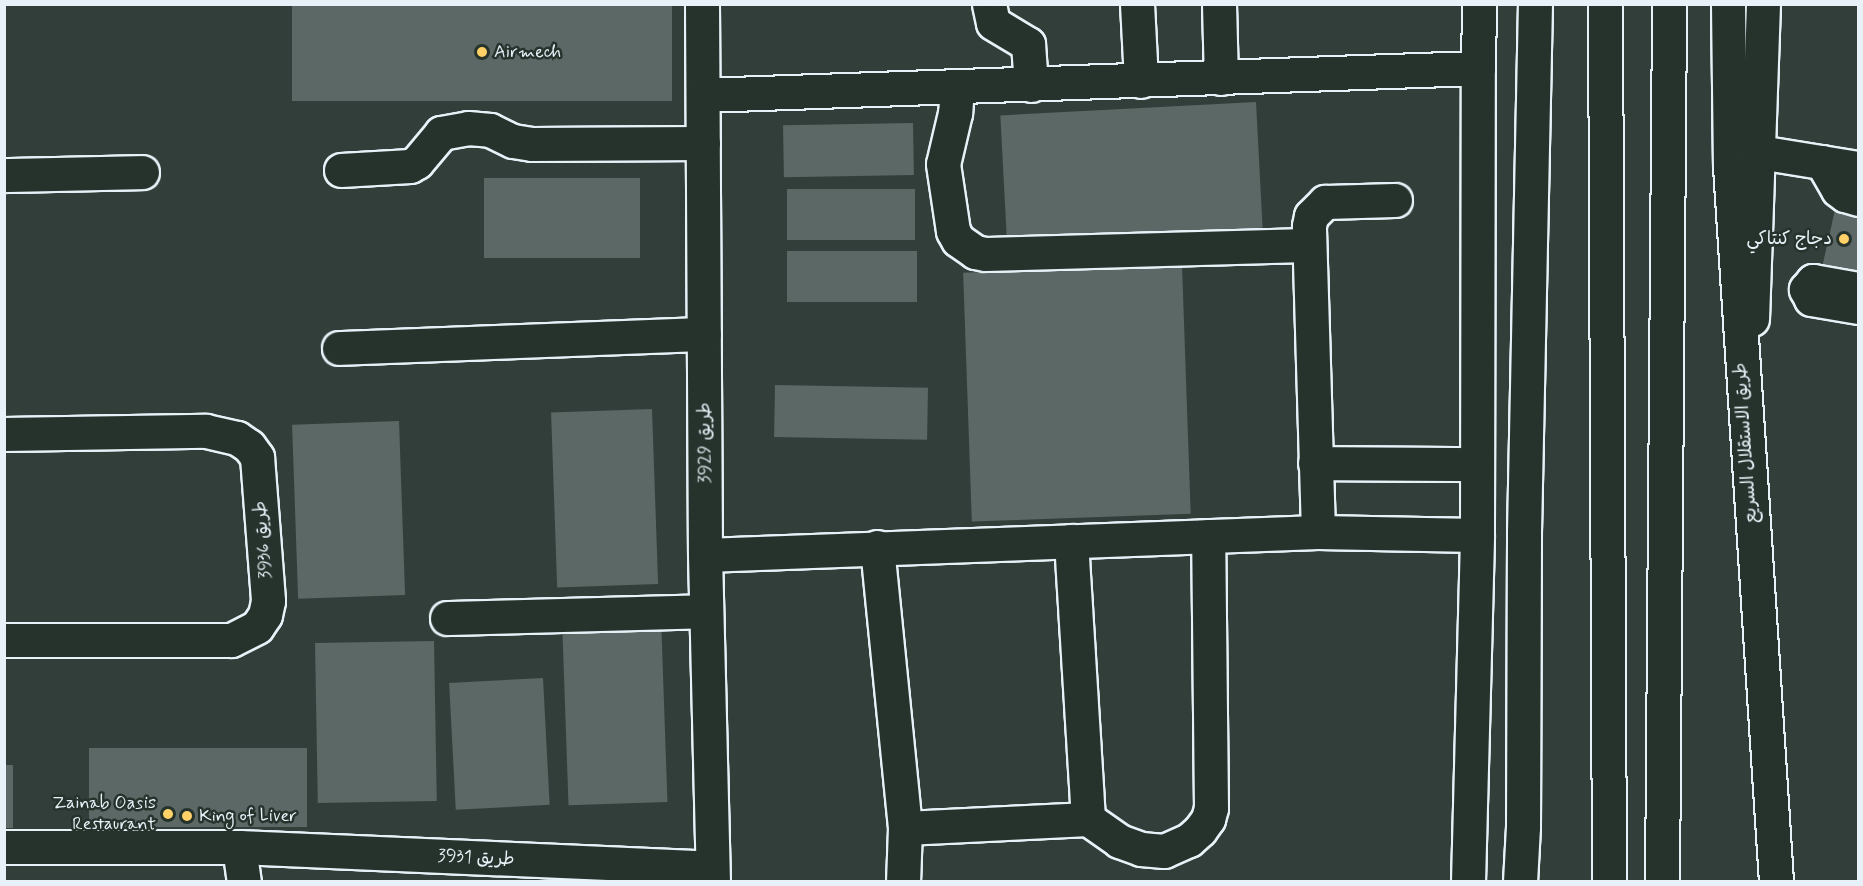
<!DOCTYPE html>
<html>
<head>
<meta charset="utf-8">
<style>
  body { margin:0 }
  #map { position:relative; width:1863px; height:886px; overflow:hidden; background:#323e39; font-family:Mynerve,"Playpen Sans Arabic",sans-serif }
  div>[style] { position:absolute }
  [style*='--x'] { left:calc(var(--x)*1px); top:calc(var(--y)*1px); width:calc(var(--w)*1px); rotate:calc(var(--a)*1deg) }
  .building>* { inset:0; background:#5c6865; transform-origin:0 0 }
  .roads { filter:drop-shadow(2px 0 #e8f1f8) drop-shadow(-2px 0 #e8f1f8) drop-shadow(0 2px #e8f1f8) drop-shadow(0 -2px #e8f1f8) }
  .minor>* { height:33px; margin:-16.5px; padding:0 16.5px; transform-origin:16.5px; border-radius:16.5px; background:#26332d }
  .major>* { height:33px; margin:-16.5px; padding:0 16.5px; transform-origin:16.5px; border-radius:16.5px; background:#26332d }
  .dots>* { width:16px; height:16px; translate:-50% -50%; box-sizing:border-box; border:3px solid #26332d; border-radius:50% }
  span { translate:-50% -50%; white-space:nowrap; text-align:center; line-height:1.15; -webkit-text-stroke:5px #26332d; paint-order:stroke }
  .poi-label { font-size:18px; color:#e8f1f8 }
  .left { translate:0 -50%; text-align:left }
  .right { translate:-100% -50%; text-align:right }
  .street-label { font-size:18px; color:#e8f1f8 }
  .frame { position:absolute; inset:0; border:6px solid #e8f1f8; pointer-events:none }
</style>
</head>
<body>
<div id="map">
  <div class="building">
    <i style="left:292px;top:4px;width:380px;height:97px"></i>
    <i style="left:1256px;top:102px;width:126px;height:256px;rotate:87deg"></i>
    <i style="left:913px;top:123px;width:52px;height:130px;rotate:89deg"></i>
    <i style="left:484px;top:178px;width:156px;height:80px"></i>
    <i style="left:787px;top:189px;width:128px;height:51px"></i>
    <i style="clip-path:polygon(1837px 201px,1858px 206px,1858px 280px,1821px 272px)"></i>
    <i style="left:787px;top:251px;width:130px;height:51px"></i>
    <i style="left:1182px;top:265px;width:249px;height:219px;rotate:88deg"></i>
    <i style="left:775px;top:385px;width:153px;height:52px;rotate:1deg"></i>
    <i style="left:652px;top:409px;width:175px;height:101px;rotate:88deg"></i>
    <i style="left:399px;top:421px;width:174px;height:107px;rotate:88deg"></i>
    <i style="left:661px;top:617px;width:185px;height:99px;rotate:88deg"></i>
    <i style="left:434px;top:641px;width:160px;height:119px;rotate:89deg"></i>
    <i style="left:543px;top:678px;width:127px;height:94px;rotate:87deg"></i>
    <i style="left:89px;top:748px;width:218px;height:79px"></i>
    <i style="left:4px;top:765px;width:9px;height:63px"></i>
  </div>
  <div class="roads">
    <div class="minor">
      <i style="--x:702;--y:4;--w:551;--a:89.69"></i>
      <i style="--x:705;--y:555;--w:327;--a:88.6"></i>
      <i style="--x:989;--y:4;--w:19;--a:78"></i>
      <i style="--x:993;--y:23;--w:41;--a:31"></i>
      <i style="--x:1028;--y:44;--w:41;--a:85.8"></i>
      <i style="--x:1137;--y:4;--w:77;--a:87"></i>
      <i style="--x:1219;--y:4;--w:74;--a:88.5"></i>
      <i style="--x:957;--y:87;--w:26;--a:94"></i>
      <i style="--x:955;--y:113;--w:52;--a:103.2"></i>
      <i style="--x:943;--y:164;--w:68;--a:81.5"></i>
      <i style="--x:953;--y:231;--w:10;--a:61"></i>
      <i style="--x:958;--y:240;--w:21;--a:35"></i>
      <i style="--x:975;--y:252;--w:10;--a:11"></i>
      <i style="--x:985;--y:254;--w:322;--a:-1.6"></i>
      <i style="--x:703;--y:95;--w:775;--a:-2"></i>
      <i style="--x:1478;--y:68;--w:64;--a:-89.1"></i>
      <i style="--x:1759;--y:152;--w:100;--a:9.2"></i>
      <i style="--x:1822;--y:162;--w:32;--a:60"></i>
      <i style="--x:1838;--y:190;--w:9;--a:36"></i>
      <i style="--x:1845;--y:195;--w:14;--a:17"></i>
      <i style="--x:341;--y:170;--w:69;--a:-3.3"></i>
      <i style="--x:410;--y:166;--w:8;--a:-30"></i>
      <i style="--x:417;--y:162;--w:38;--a:-50"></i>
      <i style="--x:441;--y:133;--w:27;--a:-10"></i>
      <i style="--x:468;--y:128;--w:22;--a:5"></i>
      <i style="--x:490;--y:130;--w:25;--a:26"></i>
      <i style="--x:513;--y:141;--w:19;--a:9"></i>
      <i style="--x:532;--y:144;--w:171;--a:-0.3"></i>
      <i style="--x:4;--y:175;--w:138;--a:-1.2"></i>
      <i style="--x:1858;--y:289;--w:46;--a:-169.9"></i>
      <i style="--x:1813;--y:281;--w:11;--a:131"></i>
      <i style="--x:1806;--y:289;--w:11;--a:63"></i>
      <i style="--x:1811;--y:299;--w:48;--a:9.7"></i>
      <i style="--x:1752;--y:319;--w:315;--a:-88"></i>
      <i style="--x:339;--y:348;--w:365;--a:-2.2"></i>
      <i style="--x:4;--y:434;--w:202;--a:-0.9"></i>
      <i style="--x:206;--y:431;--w:32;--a:13"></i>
      <i style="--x:237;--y:438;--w:14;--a:34"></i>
      <i style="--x:249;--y:446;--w:14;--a:54"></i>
      <i style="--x:257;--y:457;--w:144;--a:85.6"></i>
      <i style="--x:268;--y:601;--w:14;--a:102"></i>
      <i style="--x:265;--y:615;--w:14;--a:124"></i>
      <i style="--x:257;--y:627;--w:29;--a:153"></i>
      <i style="--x:231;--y:640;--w:227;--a:180"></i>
      <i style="--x:1315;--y:463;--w:161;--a:0.4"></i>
      <i style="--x:1318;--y:532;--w:306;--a:-91.7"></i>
      <i style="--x:1309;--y:226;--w:10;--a:-79"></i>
      <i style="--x:1311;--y:216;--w:20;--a:-45"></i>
      <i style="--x:1325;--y:202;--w:70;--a:-1.6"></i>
      <i style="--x:1071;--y:541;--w:279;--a:86.5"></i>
      <i style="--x:877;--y:547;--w:282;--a:84.3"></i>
      <i style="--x:905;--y:828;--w:54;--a:92.1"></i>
      <i style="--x:705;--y:555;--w:613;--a:-2.15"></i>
      <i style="--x:1318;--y:532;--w:159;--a:1.1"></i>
      <i style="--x:447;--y:618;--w:259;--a:-1.5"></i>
      <i style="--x:905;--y:828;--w:183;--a:-2.8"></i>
      <i style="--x:1088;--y:819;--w:38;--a:35"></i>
      <i style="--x:1119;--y:841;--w:23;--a:20"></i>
      <i style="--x:1141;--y:849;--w:23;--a:5"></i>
      <i style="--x:1164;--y:851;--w:27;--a:-24"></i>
      <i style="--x:1189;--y:840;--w:15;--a:-42"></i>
      <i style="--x:1200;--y:830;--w:14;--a:-54"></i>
      <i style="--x:1208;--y:819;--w:11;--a:-75"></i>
      <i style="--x:1211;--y:808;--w:272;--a:-90.6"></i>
      <i style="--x:4;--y:847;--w:235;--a:0"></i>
      <i style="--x:239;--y:847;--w:473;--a:2.5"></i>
      <i style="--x:239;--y:847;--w:35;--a:82"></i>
      <i style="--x:1468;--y:882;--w:347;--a:-88.5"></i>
      <i style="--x:1477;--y:535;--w:467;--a:-89.9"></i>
    </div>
    <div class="major">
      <i style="--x:1605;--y:4;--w:878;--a:89.74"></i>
      <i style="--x:1728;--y:4;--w:162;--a:89.3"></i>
      <i style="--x:1730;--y:166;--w:717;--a:86.32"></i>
      <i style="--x:1520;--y:882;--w:55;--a:-86.9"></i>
      <i style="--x:1523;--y:827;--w:295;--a:-89.8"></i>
      <i style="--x:1524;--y:532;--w:528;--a:-88.81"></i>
      <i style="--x:1662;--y:882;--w:878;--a:-89.54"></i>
    </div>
  </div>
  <div class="dots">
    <i style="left:482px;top:52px;background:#ffd166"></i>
    <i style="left:1844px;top:239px;background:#ffd166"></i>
    <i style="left:168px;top:814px;background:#ffd166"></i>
    <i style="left:187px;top:816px;background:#ffd166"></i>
  </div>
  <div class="poi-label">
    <span class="left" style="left:494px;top:52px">Airmech</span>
    <span class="right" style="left:1832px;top:239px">دجاج كنتاكي</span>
    <span class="right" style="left:156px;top:814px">Zainab Oasis<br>Restaurant</span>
    <span class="left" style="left:199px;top:816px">King of Liver</span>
  </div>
  <div class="street-label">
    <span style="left:705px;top:443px;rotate:-90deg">طريق 3929</span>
    <span style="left:1746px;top:443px;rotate:-94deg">طريق الاستقلال السريع</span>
    <span style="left:263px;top:540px;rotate:-94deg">طريق 3936</span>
    <span style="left:476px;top:858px;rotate:3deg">طريق 3931</span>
  </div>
  <div class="frame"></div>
</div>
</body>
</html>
